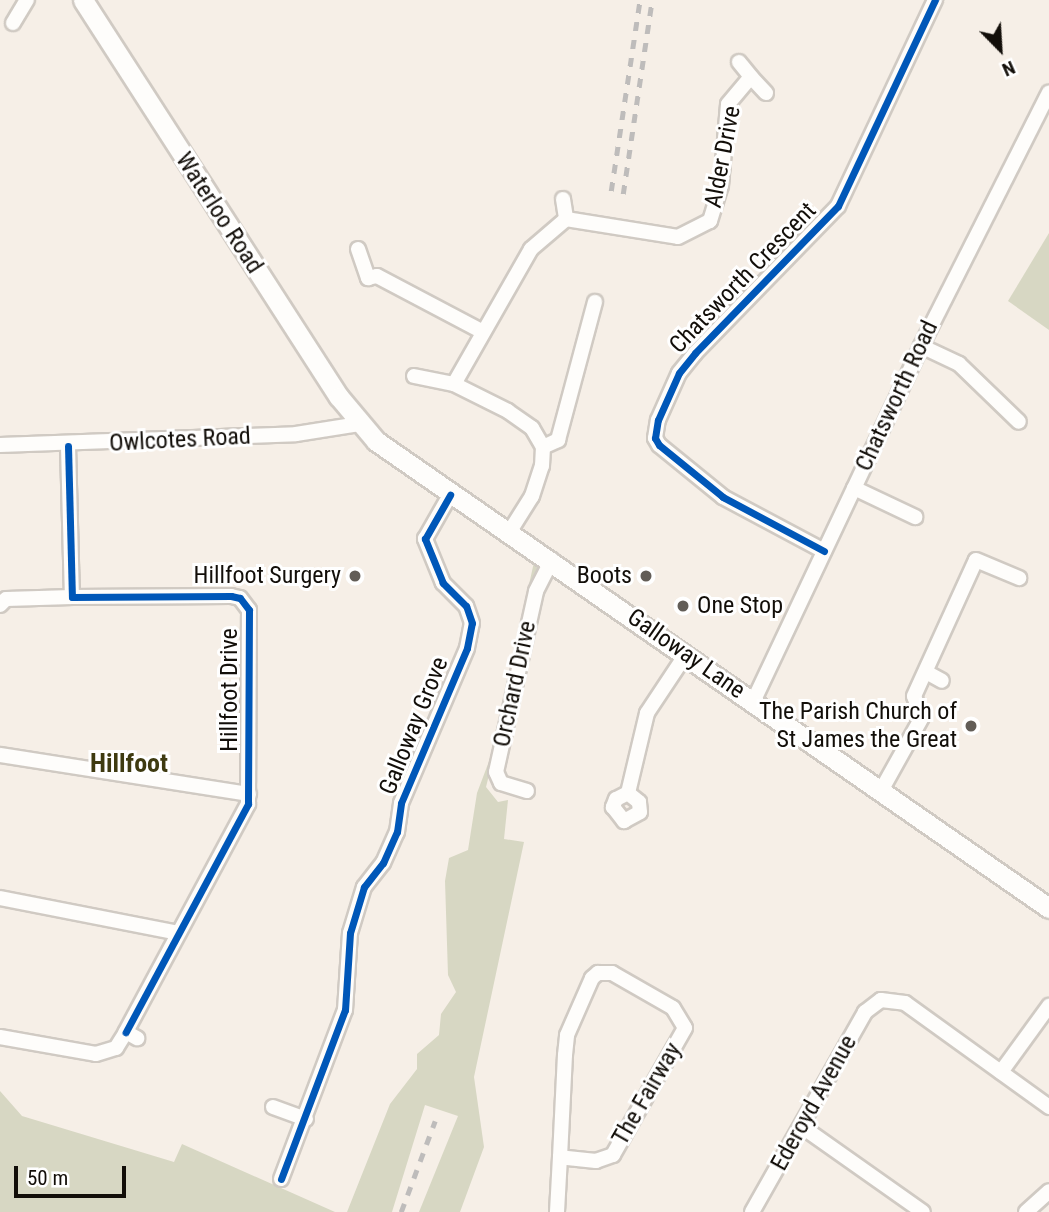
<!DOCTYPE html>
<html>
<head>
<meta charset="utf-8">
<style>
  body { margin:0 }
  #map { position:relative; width:1049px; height:1212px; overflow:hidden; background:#f6efe7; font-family:"Roboto Condensed",sans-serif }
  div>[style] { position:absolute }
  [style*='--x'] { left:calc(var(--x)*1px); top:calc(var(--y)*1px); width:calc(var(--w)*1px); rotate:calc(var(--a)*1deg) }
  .green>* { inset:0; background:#d7d7c3 }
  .roads { filter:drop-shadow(2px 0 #d0cac3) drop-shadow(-2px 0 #d0cac3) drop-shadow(0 2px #d0cac3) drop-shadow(0 -2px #d0cac3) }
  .street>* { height:14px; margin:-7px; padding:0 7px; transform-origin:7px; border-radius:7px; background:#fefdfb }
  .secondary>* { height:19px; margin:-9.5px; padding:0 9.5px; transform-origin:9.5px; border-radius:9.5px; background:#fefdfb }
  .rail>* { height:4.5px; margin-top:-2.25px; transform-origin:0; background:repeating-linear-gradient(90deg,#bebcbb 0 9px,transparent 0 18px) }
  .cycleway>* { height:7px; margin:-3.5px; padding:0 3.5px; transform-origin:3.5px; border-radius:3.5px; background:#0057b8 }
  .dots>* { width:19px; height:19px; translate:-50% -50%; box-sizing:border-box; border:4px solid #fff; border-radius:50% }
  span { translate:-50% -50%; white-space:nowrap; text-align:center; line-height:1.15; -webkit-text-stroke:6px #fff; paint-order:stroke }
  .street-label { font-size:24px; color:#120e09 }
  .poi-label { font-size:24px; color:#120e09 }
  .right { translate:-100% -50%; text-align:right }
  .left { translate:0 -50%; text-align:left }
  .neighbourhood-label { font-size:26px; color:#3e3a10; font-weight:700 }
  .north { position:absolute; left:965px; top:14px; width:70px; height:70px; -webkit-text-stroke:5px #fff; paint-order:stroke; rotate:156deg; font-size:19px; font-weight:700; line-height:28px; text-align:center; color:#120e09 }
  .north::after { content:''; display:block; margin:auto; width:24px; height:32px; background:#120e09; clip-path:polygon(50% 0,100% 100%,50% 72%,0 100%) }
  .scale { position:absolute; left:14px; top:1166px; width:112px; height:32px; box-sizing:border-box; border:4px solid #120e09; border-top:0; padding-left:9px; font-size:21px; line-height:24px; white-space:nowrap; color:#120e09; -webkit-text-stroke:5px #fff; paint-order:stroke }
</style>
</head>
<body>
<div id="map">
  <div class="green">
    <i style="clip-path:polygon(1049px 233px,1049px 330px,1008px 301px)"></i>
    <i style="clip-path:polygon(534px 562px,541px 567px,486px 787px,498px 802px,508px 800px,504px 839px,524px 842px,474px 1077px,484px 1147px,460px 1212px,419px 1212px,458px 1116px,425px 1105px,392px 1212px,347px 1212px,390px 1104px,417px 1069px,417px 1054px,439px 1035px,441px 1014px,456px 992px,448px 975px,445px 881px,449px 858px,468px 850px,477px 793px,491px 756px)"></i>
    <i style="clip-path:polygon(0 1091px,22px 1116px,174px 1162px,182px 1144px,335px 1212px,0 1212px)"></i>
  </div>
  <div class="roads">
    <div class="street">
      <i style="--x:13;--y:23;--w:27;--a:-59"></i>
      <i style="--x:739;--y:62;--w:19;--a:51"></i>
      <i style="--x:563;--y:199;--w:20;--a:81"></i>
      <i style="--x:358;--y:249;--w:31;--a:71"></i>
      <i style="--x:368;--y:278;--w:9;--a:-13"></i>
      <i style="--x:377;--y:276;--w:120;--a:27.8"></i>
      <i style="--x:921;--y:346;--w:42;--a:25.3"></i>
      <i style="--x:959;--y:364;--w:83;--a:44"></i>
      <i style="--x:414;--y:376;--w:41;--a:11.3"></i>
      <i style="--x:0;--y:445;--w:296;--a:-2.1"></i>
      <i style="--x:296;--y:434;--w:64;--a:-9"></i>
      <i style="--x:68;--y:446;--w:151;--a:88.5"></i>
      <i style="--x:72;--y:597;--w:159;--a:-0.4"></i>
      <i style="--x:231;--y:596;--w:9;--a:13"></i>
      <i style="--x:240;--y:598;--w:15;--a:53"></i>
      <i style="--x:249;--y:610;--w:194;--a:90.3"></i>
      <i style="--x:248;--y:804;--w:259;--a:118.2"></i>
      <i style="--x:543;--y:447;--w:17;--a:-25"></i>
      <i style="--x:558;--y:440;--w:143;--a:-75"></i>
      <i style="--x:854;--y:488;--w:68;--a:25.4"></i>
      <i style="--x:510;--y:531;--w:41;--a:-57.8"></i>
      <i style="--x:532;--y:496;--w:32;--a:-72"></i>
      <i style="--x:542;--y:466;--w:19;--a:-87"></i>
      <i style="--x:543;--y:447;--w:22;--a:-120"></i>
      <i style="--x:532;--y:428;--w:29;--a:-145"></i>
      <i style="--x:508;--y:411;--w:60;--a:-153.4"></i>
      <i style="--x:454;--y:384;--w:155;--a:-60.3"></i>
      <i style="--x:531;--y:249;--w:46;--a:-40.6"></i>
      <i style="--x:566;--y:219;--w:113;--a:9.1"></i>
      <i style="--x:678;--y:237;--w:36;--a:-27"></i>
      <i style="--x:710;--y:221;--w:37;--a:-73"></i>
      <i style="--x:721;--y:186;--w:82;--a:-85.1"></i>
      <i style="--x:728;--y:104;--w:35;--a:-50"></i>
      <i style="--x:751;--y:77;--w:22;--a:47"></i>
      <i style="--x:824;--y:551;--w:115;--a:-151.9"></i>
      <i style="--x:723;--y:497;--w:82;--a:-140.9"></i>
      <i style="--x:659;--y:445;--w:8;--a:-120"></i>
      <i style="--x:655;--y:438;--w:18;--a:-81"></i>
      <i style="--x:658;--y:420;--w:51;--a:-65.9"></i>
      <i style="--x:679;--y:373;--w:26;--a:-51"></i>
      <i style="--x:695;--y:353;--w:205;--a:-45.8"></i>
      <i style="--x:838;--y:206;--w:228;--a:-64.8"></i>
      <i style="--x:0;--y:605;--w:8;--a:-45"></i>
      <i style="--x:6;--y:599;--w:66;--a:-1.7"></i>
      <i style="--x:926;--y:672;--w:18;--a:29"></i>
      <i style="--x:753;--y:702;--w:394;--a:-64.7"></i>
      <i style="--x:921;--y:346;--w:284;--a:-63.2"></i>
      <i style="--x:0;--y:755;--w:252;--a:8.9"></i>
      <i style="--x:882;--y:789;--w:82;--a:-60.9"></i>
      <i style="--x:922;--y:717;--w:22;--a:-111"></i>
      <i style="--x:914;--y:696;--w:149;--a:-65.5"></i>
      <i style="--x:976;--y:560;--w:47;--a:22.7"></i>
      <i style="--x:527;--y:791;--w:27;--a:-163"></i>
      <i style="--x:501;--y:783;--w:12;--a:-114"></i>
      <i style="--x:496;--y:772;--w:185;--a:-77.5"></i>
      <i style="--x:536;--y:591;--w:35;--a:-63"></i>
      <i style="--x:628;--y:793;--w:13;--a:153"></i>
      <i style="--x:616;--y:799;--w:9;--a:111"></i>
      <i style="--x:613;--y:807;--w:18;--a:52"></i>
      <i style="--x:624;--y:821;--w:18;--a:-29"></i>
      <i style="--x:640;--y:812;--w:10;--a:-96"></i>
      <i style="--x:639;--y:802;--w:14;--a:-141"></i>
      <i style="--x:628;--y:793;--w:82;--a:-76.6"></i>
      <i style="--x:647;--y:713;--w:71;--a:-56.5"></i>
      <i style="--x:0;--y:898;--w:181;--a:11.1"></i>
      <i style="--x:0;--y:1037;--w:97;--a:10"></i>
      <i style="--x:96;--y:1054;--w:21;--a:-17"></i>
      <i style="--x:116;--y:1048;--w:19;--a:-58"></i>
      <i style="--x:126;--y:1032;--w:13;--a:29"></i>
      <i style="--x:1001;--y:1072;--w:82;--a:-54"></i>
      <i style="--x:273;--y:1107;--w:35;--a:20"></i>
      <i style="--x:801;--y:1126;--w:149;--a:35.2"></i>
      <i style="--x:281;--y:1179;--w:181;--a:-69.3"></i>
      <i style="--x:345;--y:1010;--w:77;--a:-86.3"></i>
      <i style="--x:350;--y:933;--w:48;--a:-73.1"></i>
      <i style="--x:364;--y:887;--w:31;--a:-52"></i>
      <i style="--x:383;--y:863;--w:34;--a:-66"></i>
      <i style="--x:397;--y:832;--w:29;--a:-82"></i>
      <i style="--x:401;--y:803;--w:168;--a:-66.9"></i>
      <i style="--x:467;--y:648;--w:25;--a:-79"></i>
      <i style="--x:472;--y:623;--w:18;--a:-109"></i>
      <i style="--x:466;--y:606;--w:33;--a:-135"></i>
      <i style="--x:443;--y:583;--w:48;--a:-112.2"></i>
      <i style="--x:425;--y:539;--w:51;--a:-60.4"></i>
      <i style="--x:557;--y:1212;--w:55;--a:-86.9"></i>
      <i style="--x:560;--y:1157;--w:102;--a:-87.2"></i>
      <i style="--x:565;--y:1055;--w:20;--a:-84"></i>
      <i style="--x:567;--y:1035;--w:62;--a:-66.3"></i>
      <i style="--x:592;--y:978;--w:8;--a:-40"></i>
      <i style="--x:598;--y:973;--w:14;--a:0"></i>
      <i style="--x:612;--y:973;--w:70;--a:29.8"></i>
      <i style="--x:673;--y:1008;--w:23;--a:59"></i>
      <i style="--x:685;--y:1028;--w:146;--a:119.6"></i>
      <i style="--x:613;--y:1155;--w:18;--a:161"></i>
      <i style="--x:596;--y:1161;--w:36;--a:-174"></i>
      <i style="--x:752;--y:1212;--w:230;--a:-60.5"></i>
      <i style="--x:865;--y:1012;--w:20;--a:-37"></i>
      <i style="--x:881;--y:1000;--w:24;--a:7"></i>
      <i style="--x:905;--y:1003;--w:178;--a:35.8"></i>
      <i style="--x:1026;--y:1212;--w:31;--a:-42"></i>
    </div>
    <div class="secondary">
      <i style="--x:83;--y:0;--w:472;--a:57.2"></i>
      <i style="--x:339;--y:397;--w:57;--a:49.9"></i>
      <i style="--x:376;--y:441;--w:819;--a:34.76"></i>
    </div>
  </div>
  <div class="rail">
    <i style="--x:611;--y:191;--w:193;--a:-81.4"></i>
    <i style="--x:623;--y:194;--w:196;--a:-81.5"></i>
    <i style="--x:401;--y:1212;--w:97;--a:-69.5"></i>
  </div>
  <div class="cycleway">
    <i style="--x:68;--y:446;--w:151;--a:88.5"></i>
    <i style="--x:72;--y:597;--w:159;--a:-0.4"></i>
    <i style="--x:231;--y:596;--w:9;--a:13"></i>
    <i style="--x:240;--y:598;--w:15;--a:53"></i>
    <i style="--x:249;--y:610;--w:194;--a:90.3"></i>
    <i style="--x:248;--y:804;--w:259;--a:118.2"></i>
    <i style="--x:824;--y:551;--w:115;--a:-151.9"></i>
    <i style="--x:723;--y:497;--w:82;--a:-140.9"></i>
    <i style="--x:659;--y:445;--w:8;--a:-120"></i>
    <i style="--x:655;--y:438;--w:18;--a:-81"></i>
    <i style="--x:658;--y:420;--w:51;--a:-65.9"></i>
    <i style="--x:679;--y:373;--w:26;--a:-51"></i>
    <i style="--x:695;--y:353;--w:205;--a:-45.8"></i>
    <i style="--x:838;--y:206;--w:228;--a:-64.8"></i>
    <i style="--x:281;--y:1179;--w:181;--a:-69.3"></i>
    <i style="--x:345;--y:1010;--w:77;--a:-86.3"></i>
    <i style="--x:350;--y:933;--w:48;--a:-73.1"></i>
    <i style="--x:364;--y:887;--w:31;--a:-52"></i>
    <i style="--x:383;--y:863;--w:34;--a:-66"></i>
    <i style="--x:397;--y:832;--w:29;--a:-82"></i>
    <i style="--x:401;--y:803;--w:168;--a:-66.9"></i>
    <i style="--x:467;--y:648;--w:25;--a:-79"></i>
    <i style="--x:472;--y:623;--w:18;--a:-109"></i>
    <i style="--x:466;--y:606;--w:33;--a:-135"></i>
    <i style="--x:443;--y:583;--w:48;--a:-112.2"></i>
    <i style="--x:425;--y:539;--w:51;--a:-60.4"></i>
  </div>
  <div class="dots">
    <i style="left:355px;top:576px;background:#625d57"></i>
    <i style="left:646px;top:576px;background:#625d57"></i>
    <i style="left:683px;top:606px;background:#625d57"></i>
    <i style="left:971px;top:726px;background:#625d57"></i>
  </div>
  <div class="street-label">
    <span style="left:723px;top:157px;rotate:-79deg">Alder Drive</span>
    <span style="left:219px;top:213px;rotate:57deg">Waterloo Road</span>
    <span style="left:743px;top:278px;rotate:-46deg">Chatsworth Crescent</span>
    <span style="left:897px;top:396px;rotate:-65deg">Chatsworth Road</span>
    <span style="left:180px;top:440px;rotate:-3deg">Owlcotes Road</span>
    <span style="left:686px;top:654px;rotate:35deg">Galloway Lane</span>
    <span style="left:515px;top:684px;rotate:-78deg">Orchard Drive</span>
    <span style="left:230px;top:690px;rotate:-90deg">Hillfoot Drive</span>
    <span style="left:414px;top:726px;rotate:-68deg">Galloway Grove</span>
    <span style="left:647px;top:1094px;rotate:-60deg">The Fairway</span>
    <span style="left:814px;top:1103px;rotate:-61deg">Ederoyd Avenue</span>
  </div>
  <div class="poi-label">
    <span class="right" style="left:341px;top:576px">Hillfoot Surgery</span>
    <span class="right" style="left:632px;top:576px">Boots</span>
    <span class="left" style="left:697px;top:606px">One Stop</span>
    <span class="right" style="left:957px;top:726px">The Parish Church of<br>St James the Great</span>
  </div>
  <div class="neighbourhood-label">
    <span style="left:129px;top:764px">Hillfoot</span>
  </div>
  <div class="north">N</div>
  <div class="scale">50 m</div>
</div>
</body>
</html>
